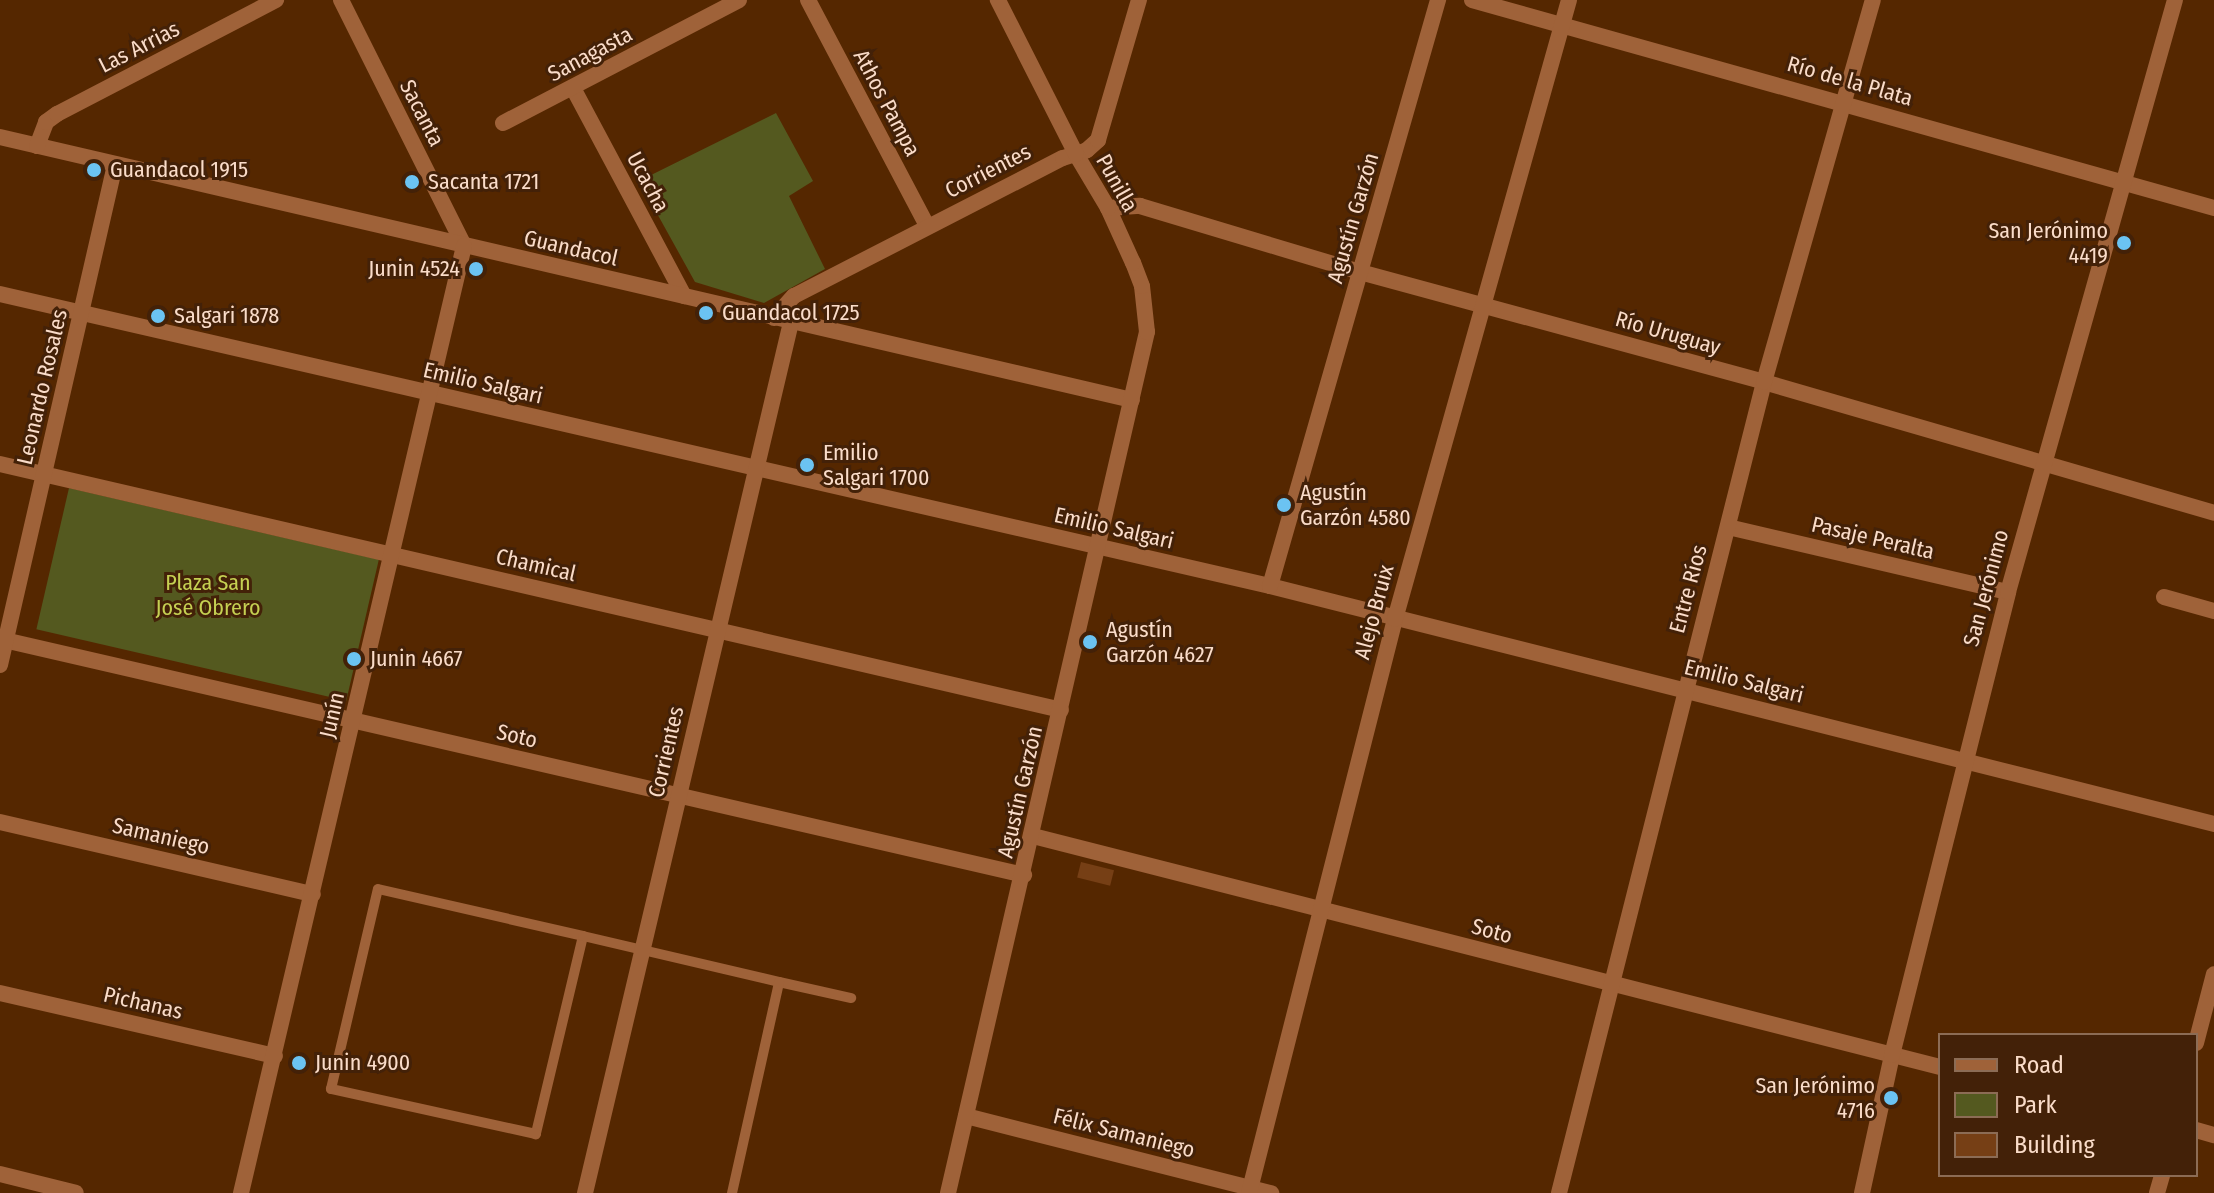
<!DOCTYPE html>
<html>
<head>
<meta charset="utf-8">
<style>
  body { margin:0 }
  #map { position:relative; width:2214px; height:1193px; overflow:hidden; background:#552700; font-family:"Fira Sans Condensed",sans-serif }
  div>[style] { position:absolute }
  [style*='--x'] { left:calc(var(--x)*1px); top:calc(var(--y)*1px); width:calc(var(--w)*1px); rotate:calc(var(--a)*1deg) }
  .green>* { inset:0; background:#54591f; transform-origin:0 0 }
  .building>* { inset:0; background:#763f15; transform-origin:0 0 }
  .lane>* { height:10px; margin:-5px; padding:0 5px; transform-origin:5px; border-radius:5px; background:#9f6239 }
  .street>* { height:16px; margin:-8px; padding:0 8px; transform-origin:8px; border-radius:8px; background:#9f6239 }
  .dots>* { width:22px; height:22px; translate:-50% -50%; box-sizing:border-box; border:4px solid #432108; border-radius:50% }
  span { translate:-50% -50%; white-space:nowrap; text-align:center; line-height:1.15; -webkit-text-stroke:6px #432108; paint-order:stroke }
  .street-label { font-size:22px; color:#fadcc9 }
  .poi-label { font-size:22px; color:#fadcc9 }
  .left { translate:0 -50%; text-align:left }
  .right { translate:-100% -50%; text-align:right }
  .park-label { font-size:22px; color:#c5d052 }
  .legend { position:absolute; left:1938px; top:1033px; width:260px; height:144px; box-sizing:border-box; background:#432108; border:2px solid #8c6c55; margin:0; padding:10px 14px; list-style:none; font-size:24px; color:#fadcc9 }
  .legend li { display:flex; align-items:center; gap:16px; height:40px }
  .legend b { width:40px; border:2px solid #8c6c55 }
</style>
</head>
<body>
<div id="map">
  <div class="green">
    <i style="clip-path:polygon(776px 113px,813px 181px,789px 196px,825px 269px,764px 303px,695px 282px,639px 181px)"></i>
    <i style="left:69px;top:488px;width:318px;height:145px;rotate:13deg"></i>
  </div>
  <div class="building">
    <i style="left:1081px;top:862px;width:34px;height:16px;rotate:14deg"></i>
  </div>
  <div class="lane">
    <i style="--x:583;--y:936;--w:204;--a:103.4"></i>
    <i style="--x:536;--y:1134;--w:210;--a:-167.6"></i>
    <i style="--x:331;--y:1089;--w:205;--a:-76.8"></i>
    <i style="--x:378;--y:889;--w:210;--a:12.9"></i>
    <i style="--x:583;--y:936;--w:201;--a:13.2"></i>
    <i style="--x:779;--y:982;--w:74;--a:12.5"></i>
    <i style="--x:732;--y:1193;--w:216;--a:-77.4"></i>
  </div>
  <div class="street">
    <i style="--x:341;--y:0;--w:275;--a:63.4"></i>
    <i style="--x:808;--y:0;--w:255;--a:62.2"></i>
    <i style="--x:1472;--y:0;--w:771;--a:15.66"></i>
    <i style="--x:573;--y:88;--w:236;--a:61.9"></i>
    <i style="--x:503;--y:123;--w:266;--a:-27.5"></i>
    <i style="--x:0;--y:137;--w:1162;--a:13.08"></i>
    <i style="--x:37;--y:146;--w:26;--a:-69"></i>
    <i style="--x:46;--y:122;--w:14;--a:-36"></i>
    <i style="--x:57;--y:114;--w:247;--a:-27.5"></i>
    <i style="--x:1108;--y:208;--w:32;--a:-4"></i>
    <i style="--x:1140;--y:206;--w:230;--a:16.7"></i>
    <i style="--x:1360;--y:272;--w:419;--a:15.2"></i>
    <i style="--x:1764;--y:382;--w:469;--a:16.2"></i>
    <i style="--x:0;--y:294;--w:1303;--a:12.95"></i>
    <i style="--x:1270;--y:586;--w:974;--a:14.15"></i>
    <i style="--x:774;--y:318;--w:30;--a:-48"></i>
    <i style="--x:794;--y:296;--w:302;--a:-27.2"></i>
    <i style="--x:1063;--y:158;--w:25;--a:-18"></i>
    <i style="--x:1087;--y:150;--w:15;--a:-42"></i>
    <i style="--x:1098;--y:140;--w:146;--a:-73.7"></i>
    <i style="--x:0;--y:464;--w:1089;--a:13.05"></i>
    <i style="--x:1728;--y:527;--w:287;--a:13.1"></i>
    <i style="--x:1270;--y:586;--w:610;--a:-74"></i>
    <i style="--x:2164;--y:597;--w:52;--a:15.6"></i>
    <i style="--x:0;--y:639;--w:1051;--a:12.98"></i>
    <i style="--x:0;--y:665;--w:513;--a:-77.05"></i>
    <i style="--x:0;--y:822;--w:321;--a:13"></i>
    <i style="--x:1033;--y:836;--w:936;--a:14.29"></i>
    <i style="--x:0;--y:993;--w:282;--a:12.9"></i>
    <i style="--x:2196;--y:1043;--w:71;--a:-75.4"></i>
    <i style="--x:966;--y:1116;--w:315;--a:14.2"></i>
    <i style="--x:2196;--y:1130;--w:19;--a:16"></i>
    <i style="--x:0;--y:1174;--w:78;--a:14"></i>
    <i style="--x:241;--y:1193;--w:973;--a:-76.75"></i>
    <i style="--x:585;--y:1193;--w:895;--a:-76.69"></i>
    <i style="--x:948;--y:1193;--w:884;--a:-76.99"></i>
    <i style="--x:1147;--y:332;--w:46;--a:-96.2"></i>
    <i style="--x:1142;--y:286;--w:25;--a:-111"></i>
    <i style="--x:1133;--y:263;--w:60;--a:-114.4"></i>
    <i style="--x:1108;--y:208;--w:63;--a:-120.7"></i>
    <i style="--x:1076;--y:154;--w:173;--a:-116.9"></i>
    <i style="--x:1249;--y:1193;--w:592;--a:-75.73"></i>
    <i style="--x:1395;--y:619;--w:643;--a:-74.3"></i>
    <i style="--x:1559;--y:1193;--w:837;--a:-75.81"></i>
    <i style="--x:1764;--y:382;--w:397;--a:-74.1"></i>
    <i style="--x:1862;--y:1193;--w:141;--a:-77.7"></i>
    <i style="--x:1892;--y:1055;--w:477;--a:-75.9"></i>
    <i style="--x:2008;--y:592;--w:615;--a:-74.25"></i>
    <i style="--x:2157;--y:1193;--w:19;--a:-74"></i>
  </div>
  <div class="dots">
    <i style="left:94px;top:170px;background:#6bc3f2"></i>
    <i style="left:412px;top:182px;background:#6bc3f2"></i>
    <i style="left:2124px;top:243px;background:#6bc3f2"></i>
    <i style="left:476px;top:269px;background:#6bc3f2"></i>
    <i style="left:706px;top:313px;background:#6bc3f2"></i>
    <i style="left:158px;top:316px;background:#6bc3f2"></i>
    <i style="left:807px;top:465px;background:#6bc3f2"></i>
    <i style="left:1284px;top:505px;background:#6bc3f2"></i>
    <i style="left:1090px;top:642px;background:#6bc3f2"></i>
    <i style="left:354px;top:659px;background:#6bc3f2"></i>
    <i style="left:299px;top:1063px;background:#6bc3f2"></i>
    <i style="left:1891px;top:1098px;background:#6bc3f2"></i>
  </div>
  <div class="street-label">
    <span style="left:139px;top:47px;rotate:-27deg">Las Arrias</span>
    <span style="left:590px;top:54px;rotate:-28deg">Sanagasta</span>
    <span style="left:1850px;top:81px;rotate:16deg">Río de la Plata</span>
    <span style="left:887px;top:103px;rotate:62deg">Athos Pampa</span>
    <span style="left:422px;top:113px;rotate:63deg">Sacanta</span>
    <span style="left:988px;top:171px;rotate:-27deg">Corrientes</span>
    <span style="left:648px;top:182px;rotate:62deg">Ucacha</span>
    <span style="left:1117px;top:183px;rotate:61deg">Punilla</span>
    <span style="left:1353px;top:218px;rotate:-74deg">Agustín Garzón</span>
    <span style="left:571px;top:248px;rotate:13deg">Guandacol</span>
    <span style="left:1668px;top:333px;rotate:16deg">Río Uruguay</span>
    <span style="left:483px;top:383px;rotate:13deg">Emilio Salgari</span>
    <span style="left:42px;top:387px;rotate:-77deg">Leonardo Rosales</span>
    <span style="left:1114px;top:528px;rotate:13deg">Emilio Salgari</span>
    <span style="left:1873px;top:538px;rotate:13deg">Pasaje Peralta</span>
    <span style="left:536px;top:565px;rotate:13deg">Chamical</span>
    <span style="left:1986px;top:588px;rotate:-75deg">San Jerónimo</span>
    <span style="left:1688px;top:589px;rotate:-75deg">Entre Ríos</span>
    <span style="left:1374px;top:612px;rotate:-75deg">Alejo Bruix</span>
    <span style="left:1744px;top:681px;rotate:14deg">Emilio Salgari</span>
    <span style="left:332px;top:715px;rotate:-77deg">Junín</span>
    <span style="left:517px;top:736px;rotate:13deg">Soto</span>
    <span style="left:666px;top:752px;rotate:-77deg">Corrientes</span>
    <span style="left:1020px;top:792px;rotate:-77deg">Agustín Garzón</span>
    <span style="left:161px;top:836px;rotate:13deg">Samaniego</span>
    <span style="left:1492px;top:931px;rotate:15deg">Soto</span>
    <span style="left:143px;top:1003px;rotate:13deg">Pichanas</span>
    <span style="left:1124px;top:1133px;rotate:14deg">Félix Samaniego</span>
  </div>
  <div class="poi-label">
    <span class="left" style="left:110px;top:170px">Guandacol 1915</span>
    <span class="left" style="left:428px;top:182px">Sacanta 1721</span>
    <span class="right" style="left:2108px;top:243px">San Jerónimo<br>4419</span>
    <span class="right" style="left:460px;top:269px">Junin 4524</span>
    <span class="left" style="left:722px;top:313px">Guandacol 1725</span>
    <span class="left" style="left:174px;top:316px">Salgari 1878</span>
    <span class="left" style="left:823px;top:465px">Emilio<br>Salgari 1700</span>
    <span class="left" style="left:1300px;top:505px">Agustín<br>Garzón 4580</span>
    <span class="left" style="left:1106px;top:642px">Agustín<br>Garzón 4627</span>
    <span class="left" style="left:370px;top:659px">Junin 4667</span>
    <span class="left" style="left:315px;top:1063px">Junin 4900</span>
    <span class="right" style="left:1875px;top:1098px">San Jerónimo<br>4716</span>
  </div>
  <div class="park-label">
    <span style="left:208px;top:595px">Plaza San<br>José Obrero</span>
  </div>
  <ul class="legend">
  <li><b style="height:10px;background:#9f6239"></b>Road</li>
  <li><b style="height:22px;background:#54591f"></b>Park</li>
  <li><b style="height:22px;background:#763f15"></b>Building</li>
  </ul>
</div>
</body>
</html>
